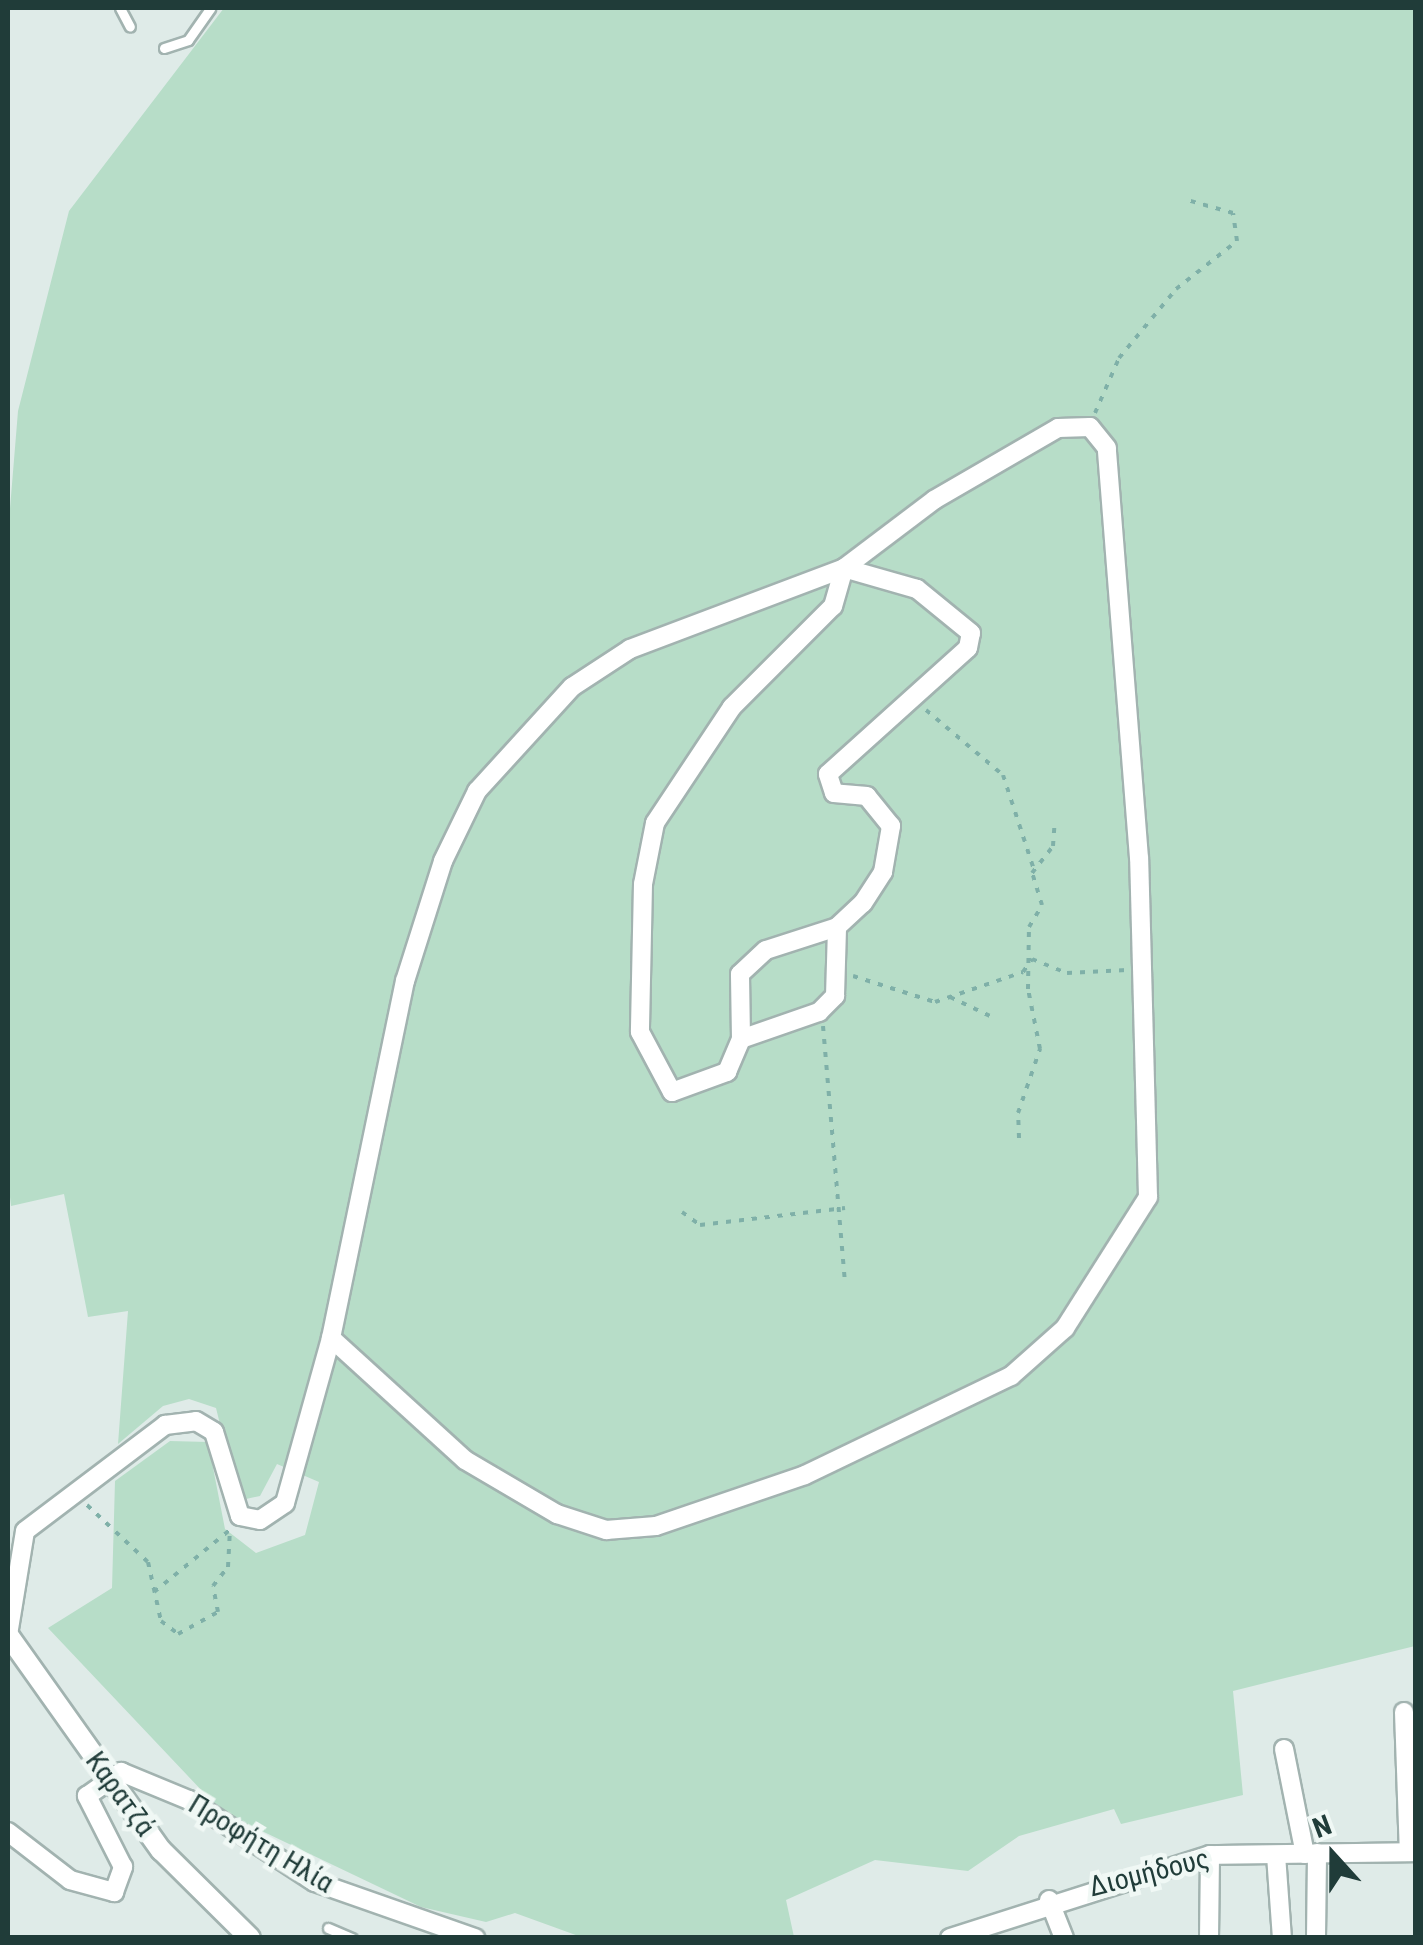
<!DOCTYPE html>
<html>
<head>
<meta charset="utf-8">
<style>
  body { margin:0 }
  #map { position:relative; width:1423px; height:1945px; overflow:hidden; background:#dfebe8; font-family:"Roboto Condensed",sans-serif }
  div>[style] { position:absolute }
  [style*='--x'] { left:calc(var(--x)*1px); top:calc(var(--y)*1px); width:calc(var(--w)*1px); rotate:calc(var(--a)*1deg) }
  .green>* { inset:0; background:#b7ddc8 }
  .path>* { height:4px; margin-top:-2px; transform-origin:0; background:repeating-linear-gradient(90deg,#7fb0a8 0 5px,transparent 0 13px) }
  .roads { filter:drop-shadow(2px 0 #a2b3b0) drop-shadow(-2px 0 #a2b3b0) drop-shadow(0 2px #a2b3b0) drop-shadow(0 -2px #a2b3b0) }
  .service>* { height:9px; margin:-4.5px; padding:0 4.5px; transform-origin:4.5px; border-radius:4.5px; background:#fff }
  .minor>* { height:18px; margin:-9px; padding:0 9px; transform-origin:9px; border-radius:9px; background:#fff }
  .tertiary>* { height:20px; margin:-10px; padding:0 10px; transform-origin:10px; border-radius:10px; background:#fff }
  span { translate:-50% -50%; white-space:nowrap; text-align:center; line-height:1.15; -webkit-text-stroke:9px #f0f8f5; paint-order:stroke }
  .street-label { font-size:28px; color:#203c39 }
  .frame { position:absolute; inset:0; border:10px solid #203c39; pointer-events:none }
  .north { position:absolute; left:1283px; top:1805px; width:100px; height:100px; -webkit-text-stroke:8px #f0f8f5; paint-order:stroke; rotate:339deg; font-size:28px; font-weight:700; line-height:40px; text-align:center; color:#203c39 }
  .north::after { content:''; display:block; margin:auto; width:35px; height:45px; background:#203c39; clip-path:polygon(50% 0,100% 100%,50% 72%,0 100%) }
</style>
</head>
<body>
<div id="map">
  <div class="green">
    <i style="clip-path:polygon(224px 8px,1415px 8px,1415px 1646px,1233px 1691px,1243px 1795px,1121px 1824px,1114px 1809px,1019px 1836px,968px 1871px,875px 1860px,786px 1900px,794px 1937px,584px 1938px,515px 1913px,486px 1922px,421px 1907px,222px 1812px,48px 1628px,112px 1588px,115px 1481px,170px 1441px,208px 1442px,225px 1529px,256px 1553px,305px 1535px,319px 1482px,277px 1464px,260px 1496px,246px 1499px,236px 1489px,216px 1408px,189px 1399px,163px 1406px,118px 1444px,128px 1311px,88px 1317px,64px 1194px,11px 1206px,8px 1179px,8px 533px,18px 411px,69px 211px)"></i>
  </div>
  <div class="path">
    <i style="--x:1095;--y:413;--w:60;--a:-66.4"></i>
    <i style="--x:1119;--y:358;--w:89;--a:-50.4"></i>
    <i style="--x:1176;--y:289;--w:78;--a:-38.2"></i>
    <i style="--x:1237;--y:241;--w:28;--a:-98"></i>
    <i style="--x:1233;--y:213;--w:48;--a:-164.2"></i>
    <i style="--x:926;--y:710;--w:101;--a:40.2"></i>
    <i style="--x:1003;--y:775;--w:97;--a:71.9"></i>
    <i style="--x:853;--y:976;--w:86;--a:17.6"></i>
    <i style="--x:935;--y:1002;--w:93;--a:-18.8"></i>
    <i style="--x:1023;--y:972;--w:16;--a:-55"></i>
    <i style="--x:1032;--y:959;--w:38;--a:22"></i>
    <i style="--x:1067;--y:973;--w:60;--a:-2.9"></i>
    <i style="--x:950;--y:997;--w:44;--a:25.4"></i>
    <i style="--x:823;--y:1026;--w:258;--a:85.1"></i>
    <i style="--x:1019;--y:1138;--w:25;--a:-92"></i>
    <i style="--x:1018;--y:1113;--w:68;--a:-71"></i>
    <i style="--x:1040;--y:1049;--w:61;--a:-101.3"></i>
    <i style="--x:1028;--y:989;--w:62;--a:-89.1"></i>
    <i style="--x:1029;--y:927;--w:26;--a:-59"></i>
    <i style="--x:1042;--y:905;--w:34;--a:-107"></i>
    <i style="--x:1032;--y:873;--w:34;--a:-52"></i>
    <i style="--x:1053;--y:846;--w:26;--a:-86"></i>
    <i style="--x:682;--y:1212;--w:22;--a:36"></i>
    <i style="--x:700;--y:1225;--w:146;--a:-6.7"></i>
    <i style="--x:87;--y:1505;--w:83;--a:43.1"></i>
    <i style="--x:148;--y:1562;--w:60;--a:77.6"></i>
    <i style="--x:161;--y:1621;--w:21;--a:37"></i>
    <i style="--x:178;--y:1634;--w:46;--a:-28.8"></i>
    <i style="--x:218;--y:1612;--w:26;--a:-101"></i>
    <i style="--x:213;--y:1586;--w:24;--a:-52"></i>
    <i style="--x:228;--y:1567;--w:34;--a:-87"></i>
    <i style="--x:154;--y:1592;--w:99;--a:-39.3"></i>
  </div>
  <div class="roads">
    <div class="service">
      <i style="--x:120;--y:8;--w:21;--a:62"></i>
      <i style="--x:164;--y:48;--w:25;--a:-18"></i>
      <i style="--x:188;--y:40;--w:39;--a:-55"></i>
      <i style="--x:328;--y:1928;--w:26;--a:23"></i>
    </div>
    <div class="minor">
      <i style="--x:741;--y:1039;--w:83;--a:-19.1"></i>
      <i style="--x:819;--y:1012;--w:23;--a:-45"></i>
      <i style="--x:835;--y:996;--w:69;--a:-88.3"></i>
      <i style="--x:331;--y:1338;--w:181;--a:42.3"></i>
      <i style="--x:465;--y:1460;--w:107;--a:30.4"></i>
      <i style="--x:557;--y:1514;--w:52;--a:18.1"></i>
      <i style="--x:606;--y:1530;--w:50;--a:-4.6"></i>
      <i style="--x:656;--y:1526;--w:157;--a:-18.9"></i>
      <i style="--x:805;--y:1475;--w:229;--a:-25.7"></i>
      <i style="--x:1011;--y:1376;--w:72;--a:-41.6"></i>
      <i style="--x:1065;--y:1328;--w:155;--a:-57.6"></i>
      <i style="--x:1148;--y:1197;--w:339;--a:-91.5"></i>
      <i style="--x:1139;--y:858;--w:411;--a:-94.5"></i>
      <i style="--x:1107;--y:448;--w:27;--a:-129"></i>
      <i style="--x:1090;--y:427;--w:32;--a:178"></i>
      <i style="--x:1058;--y:428;--w:143;--a:149.9"></i>
      <i style="--x:934;--y:500;--w:113;--a:142.9"></i>
      <i style="--x:8;--y:1635;--w:105;--a:-80.7"></i>
      <i style="--x:25;--y:1531;--w:176;--a:-37.1"></i>
      <i style="--x:165;--y:1425;--w:31;--a:-7"></i>
      <i style="--x:196;--y:1421;--w:21;--a:31"></i>
      <i style="--x:214;--y:1432;--w:88;--a:72.8"></i>
      <i style="--x:240;--y:1516;--w:20;--a:11"></i>
      <i style="--x:260;--y:1520;--w:30;--a:-34"></i>
      <i style="--x:285;--y:1503;--w:171;--a:-74.4"></i>
      <i style="--x:331;--y:1338;--w:365;--a:-78.3"></i>
      <i style="--x:405;--y:981;--w:126;--a:-72.4"></i>
      <i style="--x:443;--y:861;--w:78;--a:-64.1"></i>
      <i style="--x:477;--y:791;--w:141;--a:-47.6"></i>
      <i style="--x:572;--y:687;--w:69;--a:-33.2"></i>
      <i style="--x:630;--y:649;--w:229;--a:-20.7"></i>
      <i style="--x:844;--y:568;--w:40;--a:106"></i>
      <i style="--x:833;--y:606;--w:143;--a:135"></i>
      <i style="--x:732;--y:707;--w:139;--a:123.6"></i>
      <i style="--x:655;--y:823;--w:62;--a:101.1"></i>
      <i style="--x:643;--y:884;--w:148;--a:91.2"></i>
      <i style="--x:640;--y:1032;--w:68;--a:61.9"></i>
      <i style="--x:672;--y:1092;--w:59;--a:-20"></i>
      <i style="--x:727;--y:1072;--w:36;--a:-67"></i>
      <i style="--x:741;--y:1039;--w:65;--a:-90.9"></i>
      <i style="--x:740;--y:974;--w:35;--a:-43"></i>
      <i style="--x:766;--y:950;--w:75;--a:-17.9"></i>
      <i style="--x:837;--y:927;--w:35;--a:-43"></i>
      <i style="--x:863;--y:903;--w:37;--a:-57"></i>
      <i style="--x:883;--y:872;--w:47;--a:-80.1"></i>
      <i style="--x:891;--y:826;--w:38;--a:-129"></i>
      <i style="--x:867;--y:796;--w:33;--a:-175"></i>
      <i style="--x:834;--y:793;--w:20;--a:-108"></i>
      <i style="--x:828;--y:774;--w:188;--a:-42"></i>
      <i style="--x:968;--y:648;--w:15;--a:-79"></i>
      <i style="--x:971;--y:633;--w:70;--a:-140.8"></i>
      <i style="--x:917;--y:589;--w:76;--a:-164"></i>
      <i style="--x:1404;--y:1712;--w:140;--a:88"></i>
      <i style="--x:1284;--y:1749;--w:107;--a:78.7"></i>
      <i style="--x:8;--y:1832;--w:78;--a:37.7"></i>
      <i style="--x:70;--y:1880;--w:46;--a:15.3"></i>
      <i style="--x:114;--y:1892;--w:27;--a:-70"></i>
      <i style="--x:123;--y:1867;--w:80;--a:-116.9"></i>
      <i style="--x:87;--y:1796;--w:42;--a:-35.2"></i>
      <i style="--x:121;--y:1772;--w:74;--a:22.4"></i>
      <i style="--x:189;--y:1800;--w:150;--a:33.1"></i>
      <i style="--x:315;--y:1882;--w:170;--a:19.3"></i>
      <i style="--x:1276;--y:1855;--w:83;--a:85.9"></i>
      <i style="--x:1049;--y:1900;--w:41;--a:68.5"></i>
      <i style="--x:950;--y:1938;--w:273;--a:-17.7"></i>
      <i style="--x:1210;--y:1855;--w:206;--a:-0.8"></i>
      <i style="--x:1209;--y:1938;--w:83;--a:-89.3"></i>
      <i style="--x:1316;--y:1938;--w:85;--a:-89.3"></i>
    </div>
    <div class="tertiary">
      <i style="--x:8;--y:1635;--w:264;--a:54.6"></i>
      <i style="--x:161;--y:1850;--w:125;--a:44.7"></i>
    </div>
  </div>
  <div class="street-label">
    <span style="left:120px;top:1794px;rotate:54deg">Καρατζά</span>
    <span style="left:261px;top:1844px;rotate:31deg">Προφήτη Ηλία</span>
    <span style="left:1149px;top:1873px;rotate:-14deg">Διομήδους</span>
  </div>
  <div class="frame"></div>
  <div class="north">N</div>
</div>
</body>
</html>
